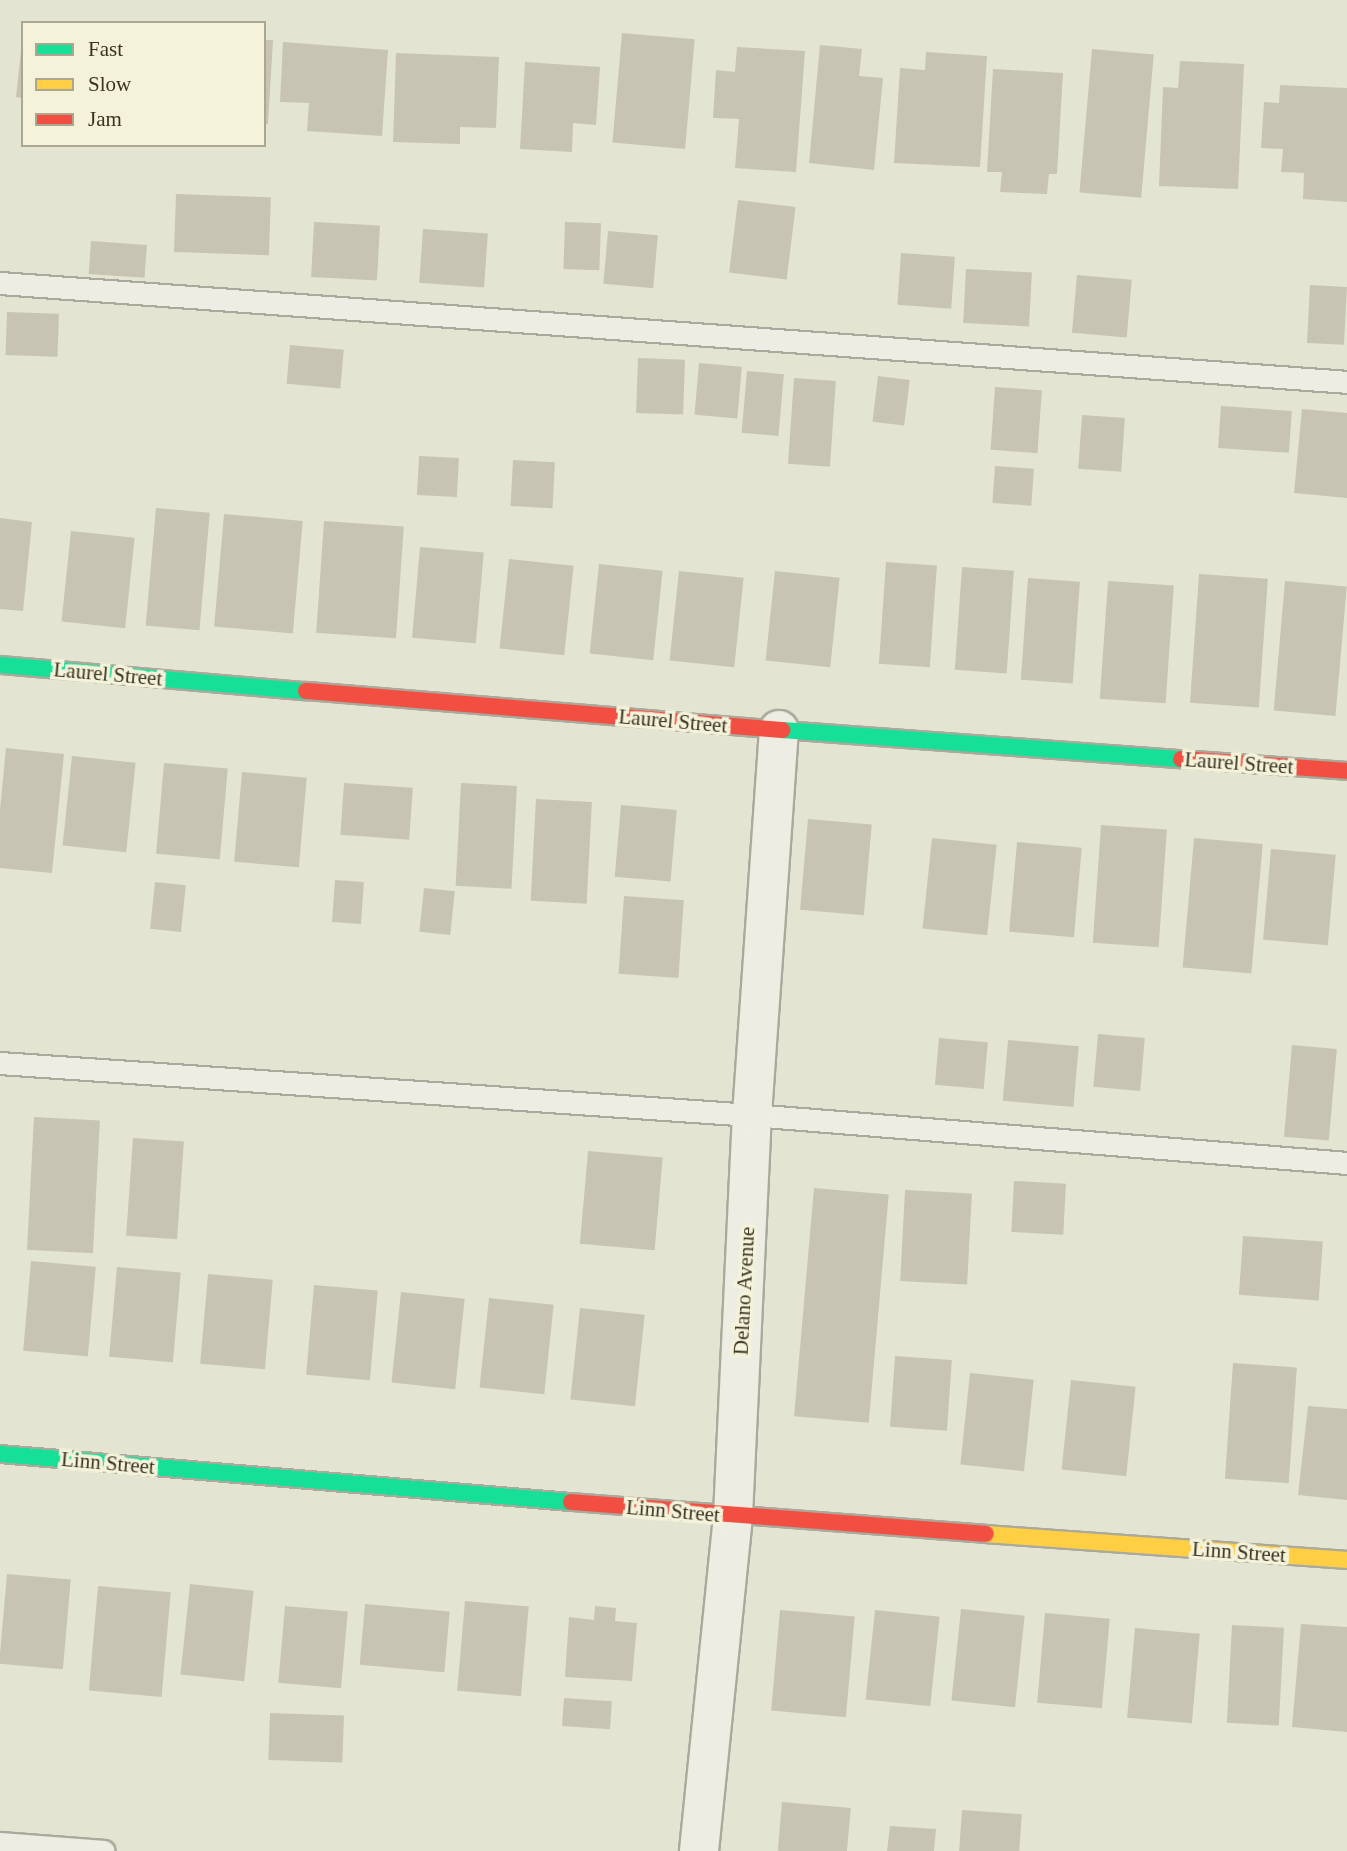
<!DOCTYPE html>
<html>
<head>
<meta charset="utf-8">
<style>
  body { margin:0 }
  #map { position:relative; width:1347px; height:1851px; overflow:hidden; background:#e4e4d3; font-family:Georgia,serif }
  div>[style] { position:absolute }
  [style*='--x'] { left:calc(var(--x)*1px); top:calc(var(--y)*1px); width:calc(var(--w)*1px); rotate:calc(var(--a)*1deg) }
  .building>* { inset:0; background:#c8c4b4; transform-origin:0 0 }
  .roads { filter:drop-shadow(2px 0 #aaa99b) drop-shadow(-2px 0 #aaa99b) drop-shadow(0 2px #aaa99b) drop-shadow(0 -2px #aaa99b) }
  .lane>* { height:21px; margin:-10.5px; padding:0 10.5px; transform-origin:10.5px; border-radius:10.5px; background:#edede3 }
  .street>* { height:38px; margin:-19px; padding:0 19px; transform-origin:19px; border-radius:19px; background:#edede3 }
  .fast>* { height:16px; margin:-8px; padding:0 8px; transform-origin:8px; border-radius:8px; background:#16e098 }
  .slow>* { height:16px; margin:-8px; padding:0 8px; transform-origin:8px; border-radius:8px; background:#ffcf43 }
  .jam>* { height:16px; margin:-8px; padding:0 8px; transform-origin:8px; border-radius:8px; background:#f24e42 }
  span { translate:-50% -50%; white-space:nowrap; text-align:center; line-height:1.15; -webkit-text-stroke:7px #f4f3da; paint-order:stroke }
  .street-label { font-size:21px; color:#3a3322 }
  .legend { position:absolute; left:21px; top:21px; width:245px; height:126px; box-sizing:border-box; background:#f4f3da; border:2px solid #aaa690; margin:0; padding:9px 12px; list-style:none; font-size:21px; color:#3a3322 }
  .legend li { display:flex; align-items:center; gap:14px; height:35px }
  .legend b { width:35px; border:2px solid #aaa690 }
</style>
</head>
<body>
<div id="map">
  <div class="building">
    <i style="left:622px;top:33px;width:73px;height:110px;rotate:5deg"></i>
    <i style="clip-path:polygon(264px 40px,273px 40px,268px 124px,264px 124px)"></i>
    <i style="clip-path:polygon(283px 42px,388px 50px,382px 136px,307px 131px,309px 103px,280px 102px)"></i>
    <i style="clip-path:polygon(820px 45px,862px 49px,859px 76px,883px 78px,874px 170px,809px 163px)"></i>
    <i style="clip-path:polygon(737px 47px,805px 51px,796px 172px,735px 168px,739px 119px,713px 118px,716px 70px,735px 72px)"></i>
    <i style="left:1092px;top:49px;width:62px;height:144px;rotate:5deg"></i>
    <i style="clip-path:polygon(21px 51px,23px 51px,23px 98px,16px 97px)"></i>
    <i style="clip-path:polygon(926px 52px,987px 56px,980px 167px,894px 163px,900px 68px,925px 70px)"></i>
    <i style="clip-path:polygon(396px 53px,499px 57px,496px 128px,460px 127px,460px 144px,393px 142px)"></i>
    <i style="clip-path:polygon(1180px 61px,1244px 64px,1238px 189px,1159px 186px,1163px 87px,1178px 88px)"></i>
    <i style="clip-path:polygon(525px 62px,600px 67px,596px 125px,573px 123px,572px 152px,520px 149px)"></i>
    <i style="clip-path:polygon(993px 69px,1063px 73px,1057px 174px,1049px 174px,1047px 194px,1000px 192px,1002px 172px,987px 172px)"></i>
    <i style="clip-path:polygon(1280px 85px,1347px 88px,1347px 202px,1303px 199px,1304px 173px,1281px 172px,1283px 149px,1261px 148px,1264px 102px,1279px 103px)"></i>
    <i style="left:176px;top:194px;width:95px;height:58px;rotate:2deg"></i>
    <i style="left:738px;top:200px;width:58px;height:73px;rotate:7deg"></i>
    <i style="left:314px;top:222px;width:66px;height:55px;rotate:3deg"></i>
    <i style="left:565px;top:222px;width:36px;height:47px;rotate:2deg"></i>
    <i style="left:423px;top:229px;width:65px;height:54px;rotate:4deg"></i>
    <i style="left:608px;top:231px;width:50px;height:53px;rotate:5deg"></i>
    <i style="left:91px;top:241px;width:56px;height:33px;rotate:4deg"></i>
    <i style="left:901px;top:253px;width:54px;height:52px;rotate:4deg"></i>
    <i style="left:966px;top:269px;width:66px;height:54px;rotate:3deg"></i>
    <i style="left:1077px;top:275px;width:55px;height:58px;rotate:5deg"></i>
    <i style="left:1310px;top:285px;width:37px;height:58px;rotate:3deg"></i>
    <i style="left:7px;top:312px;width:52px;height:43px;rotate:2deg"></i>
    <i style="left:290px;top:345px;width:54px;height:39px;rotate:5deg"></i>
    <i style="left:638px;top:358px;width:47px;height:55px;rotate:2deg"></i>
    <i style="left:699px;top:363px;width:43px;height:52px;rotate:5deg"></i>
    <i style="left:747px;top:371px;width:37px;height:62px;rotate:5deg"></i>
    <i style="left:878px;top:376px;width:32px;height:46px;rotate:7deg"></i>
    <i style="left:794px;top:378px;width:42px;height:86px;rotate:4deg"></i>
    <i style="left:995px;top:387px;width:47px;height:63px;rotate:4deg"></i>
    <i style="left:1221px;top:406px;width:71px;height:42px;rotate:4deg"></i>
    <i style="clip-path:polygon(1302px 409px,1347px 413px,1347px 498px,1294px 493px)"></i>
    <i style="left:1082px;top:415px;width:43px;height:54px;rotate:4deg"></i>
    <i style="left:419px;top:456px;width:40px;height:39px;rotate:3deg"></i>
    <i style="left:513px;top:460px;width:42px;height:46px;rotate:3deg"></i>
    <i style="left:995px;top:466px;width:39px;height:37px;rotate:4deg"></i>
    <i style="left:156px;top:508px;width:54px;height:118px;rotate:5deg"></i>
    <i style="left:224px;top:514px;width:79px;height:113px;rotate:5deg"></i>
    <i style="clip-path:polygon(0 518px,32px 522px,23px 611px,0 609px)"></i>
    <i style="left:324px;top:521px;width:80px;height:112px;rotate:4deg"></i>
    <i style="left:71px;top:531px;width:64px;height:91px;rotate:6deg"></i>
    <i style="left:420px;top:547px;width:64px;height:91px;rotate:5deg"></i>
    <i style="left:509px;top:559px;width:65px;height:90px;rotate:6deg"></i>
    <i style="left:886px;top:562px;width:51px;height:102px;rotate:4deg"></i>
    <i style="left:599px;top:564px;width:64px;height:90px;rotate:6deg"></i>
    <i style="left:962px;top:567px;width:52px;height:103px;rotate:4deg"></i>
    <i style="left:679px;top:571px;width:65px;height:90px;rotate:6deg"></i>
    <i style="left:775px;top:571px;width:65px;height:90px;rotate:6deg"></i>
    <i style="left:1199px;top:574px;width:69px;height:129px;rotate:4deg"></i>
    <i style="left:1028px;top:578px;width:52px;height:102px;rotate:4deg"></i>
    <i style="left:1108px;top:581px;width:66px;height:118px;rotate:4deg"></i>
    <i style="left:1285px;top:581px;width:62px;height:130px;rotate:5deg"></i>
    <i style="clip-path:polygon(6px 748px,64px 754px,52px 873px,0 868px,0 810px)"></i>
    <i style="left:72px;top:756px;width:64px;height:90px;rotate:6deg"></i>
    <i style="left:164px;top:763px;width:64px;height:91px;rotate:5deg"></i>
    <i style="left:242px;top:772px;width:65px;height:90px;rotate:5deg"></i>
    <i style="left:344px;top:783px;width:69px;height:52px;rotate:4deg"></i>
    <i style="left:461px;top:783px;width:56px;height:103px;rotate:3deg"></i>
    <i style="left:536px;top:799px;width:56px;height:102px;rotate:3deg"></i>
    <i style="left:621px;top:805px;width:56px;height:72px;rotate:5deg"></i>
    <i style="left:808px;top:819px;width:64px;height:91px;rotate:5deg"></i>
    <i style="left:1101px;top:825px;width:66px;height:118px;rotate:4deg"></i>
    <i style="left:932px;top:838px;width:65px;height:91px;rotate:6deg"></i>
    <i style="left:1194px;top:838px;width:69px;height:130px;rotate:5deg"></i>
    <i style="left:1017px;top:842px;width:65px;height:90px;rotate:5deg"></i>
    <i style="left:1271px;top:849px;width:65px;height:91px;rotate:5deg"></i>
    <i style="left:335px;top:880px;width:29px;height:42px;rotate:4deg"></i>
    <i style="left:155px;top:882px;width:31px;height:47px;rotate:6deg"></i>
    <i style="left:424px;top:888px;width:31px;height:44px;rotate:6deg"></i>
    <i style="left:624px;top:896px;width:60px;height:78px;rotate:4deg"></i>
    <i style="left:1098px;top:1034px;width:47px;height:53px;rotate:5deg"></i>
    <i style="left:939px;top:1038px;width:49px;height:47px;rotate:5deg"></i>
    <i style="left:1008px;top:1040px;width:71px;height:61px;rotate:5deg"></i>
    <i style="left:1292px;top:1045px;width:45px;height:92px;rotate:5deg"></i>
    <i style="left:34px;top:1117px;width:66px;height:133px;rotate:3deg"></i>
    <i style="left:133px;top:1138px;width:51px;height:98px;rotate:4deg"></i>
    <i style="left:588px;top:1151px;width:75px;height:93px;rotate:5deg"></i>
    <i style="left:1014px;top:1181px;width:52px;height:51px;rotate:3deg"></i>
    <i style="left:814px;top:1188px;width:75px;height:229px;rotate:5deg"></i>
    <i style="left:905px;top:1190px;width:67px;height:91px;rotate:3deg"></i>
    <i style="left:1243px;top:1236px;width:80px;height:59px;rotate:4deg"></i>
    <i style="left:31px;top:1261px;width:65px;height:90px;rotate:5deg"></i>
    <i style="left:117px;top:1267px;width:64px;height:90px;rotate:5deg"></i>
    <i style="left:208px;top:1274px;width:65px;height:90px;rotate:5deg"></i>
    <i style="left:314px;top:1285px;width:64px;height:90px;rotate:5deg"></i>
    <i style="left:401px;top:1292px;width:64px;height:91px;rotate:6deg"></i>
    <i style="left:489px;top:1298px;width:65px;height:90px;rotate:6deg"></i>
    <i style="left:580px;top:1308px;width:65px;height:92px;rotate:6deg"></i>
    <i style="left:895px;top:1356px;width:57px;height:71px;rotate:4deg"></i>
    <i style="left:1233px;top:1363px;width:64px;height:116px;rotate:4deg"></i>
    <i style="left:970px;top:1373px;width:64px;height:92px;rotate:6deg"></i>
    <i style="left:1071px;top:1380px;width:65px;height:90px;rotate:6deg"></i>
    <i style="clip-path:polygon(1308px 1406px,1347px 1409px,1347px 1500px,1298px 1495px)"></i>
    <i style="left:7px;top:1574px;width:64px;height:90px;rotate:5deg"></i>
    <i style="left:190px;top:1584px;width:64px;height:91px;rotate:6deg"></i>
    <i style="left:98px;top:1586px;width:73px;height:105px;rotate:5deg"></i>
    <i style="left:465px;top:1601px;width:64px;height:90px;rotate:5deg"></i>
    <i style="left:365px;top:1604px;width:85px;height:61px;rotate:5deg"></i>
    <i style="left:285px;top:1606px;width:63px;height:77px;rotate:5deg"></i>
    <i style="clip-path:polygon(595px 1606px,616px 1608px,615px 1621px,637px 1623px,632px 1681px,565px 1677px,569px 1617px,594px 1620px)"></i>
    <i style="left:961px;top:1609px;width:64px;height:92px;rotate:6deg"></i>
    <i style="left:780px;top:1610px;width:75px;height:101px;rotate:5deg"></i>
    <i style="left:875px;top:1610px;width:65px;height:90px;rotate:6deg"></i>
    <i style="left:1045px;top:1613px;width:65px;height:90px;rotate:5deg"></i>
    <i style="clip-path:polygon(1301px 1624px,1347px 1627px,1347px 1732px,1292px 1727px)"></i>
    <i style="left:1232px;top:1625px;width:52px;height:98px;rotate:3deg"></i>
    <i style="left:1135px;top:1628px;width:65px;height:90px;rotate:5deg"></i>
    <i style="left:564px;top:1698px;width:48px;height:28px;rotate:4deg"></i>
    <i style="left:270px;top:1713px;width:74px;height:47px;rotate:2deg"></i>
    <i style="left:782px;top:1802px;width:69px;height:49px;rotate:5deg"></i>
    <i style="left:962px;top:1810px;width:60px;height:41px;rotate:4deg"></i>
    <i style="clip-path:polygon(890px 1826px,936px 1829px,934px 1851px,887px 1851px)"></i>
  </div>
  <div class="roads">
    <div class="lane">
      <i style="--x:0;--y:283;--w:1351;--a:4.2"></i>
      <i style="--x:0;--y:1063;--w:754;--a:3.96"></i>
      <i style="--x:752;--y:1115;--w:597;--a:4.61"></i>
      <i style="--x:0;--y:1843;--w:104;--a:4.4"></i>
    </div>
    <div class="street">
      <i style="--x:699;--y:1851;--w:337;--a:-84.2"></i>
      <i style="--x:733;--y:1516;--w:401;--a:-87.3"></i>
      <i style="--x:752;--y:1115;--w:386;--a:-86"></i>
    </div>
    <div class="fast">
      <i style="--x:0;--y:665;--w:307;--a:4.9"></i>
      <i style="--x:782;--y:730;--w:400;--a:4.2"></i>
      <i style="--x:0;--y:1454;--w:573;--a:4.81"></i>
    </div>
    <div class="slow">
      <i style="--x:986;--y:1534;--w:362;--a:4.1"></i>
    </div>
    <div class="jam">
      <i style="--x:306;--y:691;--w:478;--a:4.7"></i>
      <i style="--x:1181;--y:759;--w:166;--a:4.1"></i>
      <i style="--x:571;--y:1502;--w:416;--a:4.4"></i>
    </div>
  </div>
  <div class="street-label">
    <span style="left:108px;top:674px;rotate:5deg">Laurel Street</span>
    <span style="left:673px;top:721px;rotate:5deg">Laurel Street</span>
    <span style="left:1239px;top:763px;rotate:4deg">Laurel Street</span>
    <span style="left:744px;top:1291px;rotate:-87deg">Delano Avenue</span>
    <span style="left:108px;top:1463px;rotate:5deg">Linn Street</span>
    <span style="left:673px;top:1511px;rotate:5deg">Linn Street</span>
    <span style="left:1239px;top:1552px;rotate:4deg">Linn Street</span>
  </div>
  <ul class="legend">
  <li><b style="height:9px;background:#16e098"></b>Fast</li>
  <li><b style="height:9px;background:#ffcf43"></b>Slow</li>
  <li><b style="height:9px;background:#f24e42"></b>Jam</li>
  </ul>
</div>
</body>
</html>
